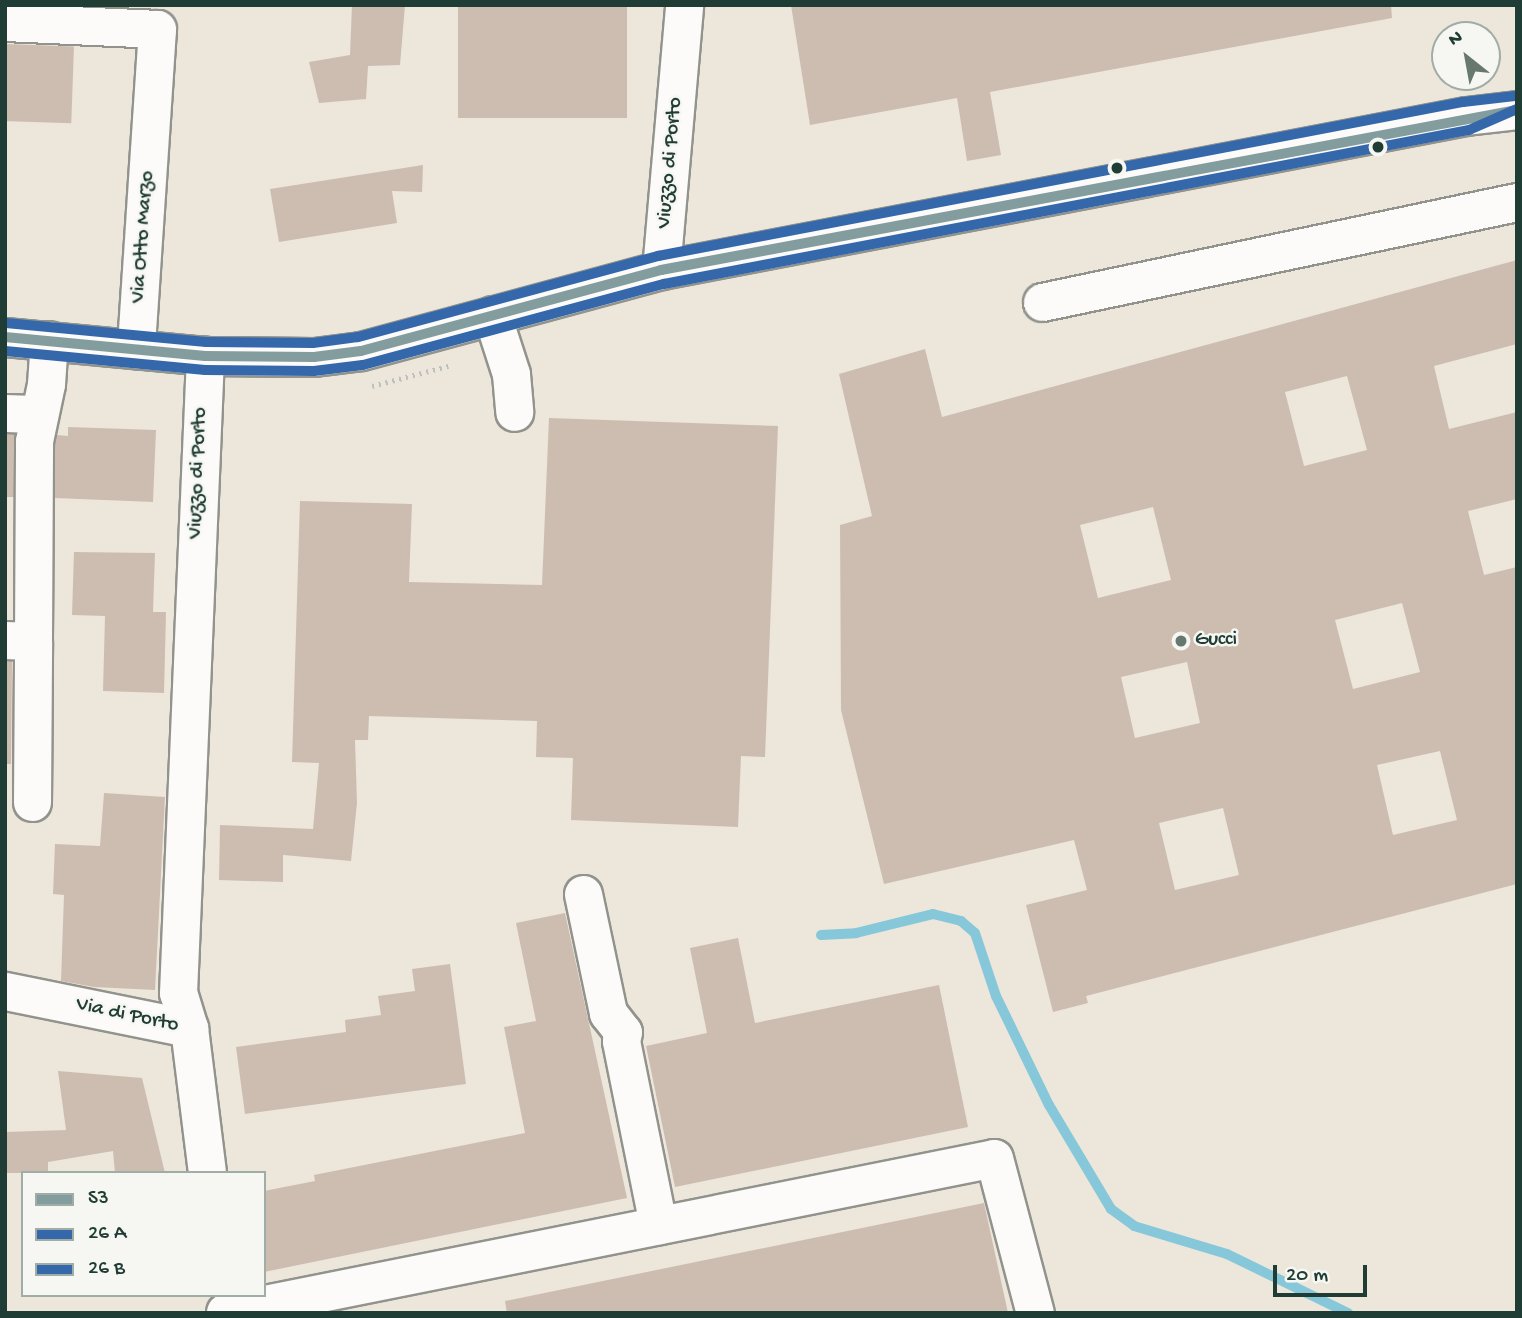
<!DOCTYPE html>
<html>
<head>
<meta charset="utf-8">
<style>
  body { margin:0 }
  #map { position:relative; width:1522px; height:1318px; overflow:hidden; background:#ece6db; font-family:"Gochi Hand",sans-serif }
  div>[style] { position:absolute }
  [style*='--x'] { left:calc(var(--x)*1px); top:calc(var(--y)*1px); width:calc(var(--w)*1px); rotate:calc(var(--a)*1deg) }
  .stream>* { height:10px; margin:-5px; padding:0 5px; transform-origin:5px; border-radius:5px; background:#86c8d9 }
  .building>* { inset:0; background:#cdbdb0; transform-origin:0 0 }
  .path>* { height:4.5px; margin-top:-2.25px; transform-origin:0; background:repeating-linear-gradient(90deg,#bdc0bc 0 2px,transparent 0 7px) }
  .roads { filter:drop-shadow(2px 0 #91938c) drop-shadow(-2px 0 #91938c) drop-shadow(0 2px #91938c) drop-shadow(0 -2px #91938c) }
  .minor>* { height:37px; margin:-18.5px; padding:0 18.5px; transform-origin:18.5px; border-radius:18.5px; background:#fcfbfa }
  .bus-1>* { height:10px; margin:-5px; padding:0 5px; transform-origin:5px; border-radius:5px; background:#839c9e }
  .bus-2>* { height:10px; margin:-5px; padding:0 5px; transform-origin:5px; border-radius:5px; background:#3567ab }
  .bus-3>* { height:10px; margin:-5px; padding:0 5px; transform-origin:5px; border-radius:5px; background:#3567ab }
  .dots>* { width:19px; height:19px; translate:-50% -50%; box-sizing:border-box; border:4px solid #f6f6f2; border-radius:50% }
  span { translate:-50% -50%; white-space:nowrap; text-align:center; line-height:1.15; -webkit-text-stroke:5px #f6f6f2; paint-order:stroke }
  .street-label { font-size:21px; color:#1f3d34 }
  .poi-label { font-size:21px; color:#1f3d34 }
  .left { translate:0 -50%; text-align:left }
  .frame { position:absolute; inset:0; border:7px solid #1f3d34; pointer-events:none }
  .legend { position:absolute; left:21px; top:1171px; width:245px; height:126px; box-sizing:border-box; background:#f6f6f2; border:2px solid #a0aca6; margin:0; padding:9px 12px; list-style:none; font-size:21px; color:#1f3d34 }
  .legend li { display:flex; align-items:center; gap:14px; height:35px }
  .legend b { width:35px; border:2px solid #a0aca6 }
  .north { position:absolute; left:1431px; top:21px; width:70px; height:70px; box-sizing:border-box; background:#f6f6f2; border:2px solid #a0aca6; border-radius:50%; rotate:329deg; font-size:19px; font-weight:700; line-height:28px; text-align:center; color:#1f3d34 }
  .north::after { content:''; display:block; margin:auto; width:24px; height:32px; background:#67786e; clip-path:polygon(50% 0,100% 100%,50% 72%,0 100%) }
  .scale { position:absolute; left:1273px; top:1265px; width:94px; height:32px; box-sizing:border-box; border:4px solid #1f3d34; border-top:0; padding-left:9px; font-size:21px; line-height:24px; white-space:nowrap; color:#1f3d34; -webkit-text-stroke:5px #f6f6f2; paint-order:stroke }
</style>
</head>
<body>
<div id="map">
  <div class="stream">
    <i style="--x:821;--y:935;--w:35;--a:-3"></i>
    <i style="--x:856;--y:933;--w:79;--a:-13.9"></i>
    <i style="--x:933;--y:914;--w:29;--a:14"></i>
    <i style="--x:961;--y:921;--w:18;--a:41"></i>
    <i style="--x:975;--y:933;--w:66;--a:71.6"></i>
    <i style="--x:996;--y:996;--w:121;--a:64.1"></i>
    <i style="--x:1049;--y:1105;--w:121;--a:59.2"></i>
    <i style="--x:1111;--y:1209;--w:29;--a:36"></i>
    <i style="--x:1134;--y:1226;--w:97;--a:16.8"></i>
    <i style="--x:1227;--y:1254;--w:135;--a:26"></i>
  </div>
  <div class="building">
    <i style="clip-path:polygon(352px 5px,405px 5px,400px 65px,368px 66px,366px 99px,319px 103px,309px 62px,350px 55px)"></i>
    <i style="left:458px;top:5px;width:169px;height:113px"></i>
    <i style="clip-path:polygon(791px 5px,1391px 5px,1392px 18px,990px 92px,1001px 155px,967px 161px,957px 98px,810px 125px)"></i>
    <i style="left:5px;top:44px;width:69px;height:77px;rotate:2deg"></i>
    <i style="clip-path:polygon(423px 165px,422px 192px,392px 191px,397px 223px,279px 242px,270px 189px)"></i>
    <i style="clip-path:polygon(evenodd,1517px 260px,1517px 344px,1434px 366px,1449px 429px,1517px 412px,1517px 499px,1468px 511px,1484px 575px,1517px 567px,1517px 884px,1086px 996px,1088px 1003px,1053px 1012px,1026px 905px,1087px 890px,1074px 840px,884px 884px,841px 710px,840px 525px,872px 516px,839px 374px,925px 349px,942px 417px,1517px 260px,1347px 376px,1367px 450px,1304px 466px,1285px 392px,1347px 376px,1517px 260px,1153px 507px,1171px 580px,1098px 598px,1080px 525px,1153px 507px,1517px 260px,1402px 603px,1420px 672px,1353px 689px,1335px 620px,1402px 603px,1517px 260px,1187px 662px,1200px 723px,1135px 738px,1121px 677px,1187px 662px,1517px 260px,1440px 751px,1457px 820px,1393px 835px,1377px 765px,1440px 751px,1517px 260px,1223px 808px,1239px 875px,1175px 890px,1159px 823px,1223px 808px)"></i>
    <i style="clip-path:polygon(549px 418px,778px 426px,765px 757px,741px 756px,738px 827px,571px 820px,573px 758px,536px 757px,537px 721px,369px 716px,368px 740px,355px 740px,357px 803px,351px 861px,283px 855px,283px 882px,219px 880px,220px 825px,313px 829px,319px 763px,292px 762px,300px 501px,412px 504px,409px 582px,542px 585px)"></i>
    <i style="clip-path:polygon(68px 427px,156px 430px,153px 502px,55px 498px,55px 443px,57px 435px,68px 436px)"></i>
    <i style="left:5px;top:434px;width:9px;height:63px"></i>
    <i style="clip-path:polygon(74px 552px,155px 553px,153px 612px,166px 612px,164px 693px,103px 691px,105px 616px,72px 615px)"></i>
    <i style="clip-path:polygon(5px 661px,12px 661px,11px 764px,5px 764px)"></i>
    <i style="clip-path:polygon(104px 793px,165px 797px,155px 990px,94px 987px,61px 981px,64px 895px,53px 894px,55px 844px,100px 846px)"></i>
    <i style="clip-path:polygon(565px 913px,627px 1198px,264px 1272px,264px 1191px,315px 1181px,314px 1175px,525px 1133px,504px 1027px,536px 1021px,516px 923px)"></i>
    <i style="clip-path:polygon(738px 938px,755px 1023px,939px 985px,968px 1127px,675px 1187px,646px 1046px,707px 1033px,690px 948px)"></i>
    <i style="clip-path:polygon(450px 964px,466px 1084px,245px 1114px,236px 1047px,346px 1032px,345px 1020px,381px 1015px,378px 996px,415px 991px,412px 969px)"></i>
    <i style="clip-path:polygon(58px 1071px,142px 1078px,165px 1173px,115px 1173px,113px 1151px,48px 1162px,48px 1173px,5px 1173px,5px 1132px,66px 1130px)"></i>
    <i style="clip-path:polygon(984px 1203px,1008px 1313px,507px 1313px,505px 1301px)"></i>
  </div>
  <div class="path">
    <i style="--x:372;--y:386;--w:79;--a:-14.7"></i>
  </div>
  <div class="roads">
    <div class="minor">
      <i style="--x:5;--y:22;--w:152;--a:2.6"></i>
      <i style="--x:157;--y:29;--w:321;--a:93.8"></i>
      <i style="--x:661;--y:270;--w:266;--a:-85"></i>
      <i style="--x:1042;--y:302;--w:485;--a:-11.9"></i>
      <i style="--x:492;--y:315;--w:62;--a:72.1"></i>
      <i style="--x:511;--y:374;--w:38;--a:85"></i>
      <i style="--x:5;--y:337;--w:201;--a:5.4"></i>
      <i style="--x:205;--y:356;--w:109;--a:0.5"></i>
      <i style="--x:314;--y:357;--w:47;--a:-7.3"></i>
      <i style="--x:361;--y:351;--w:311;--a:-15.1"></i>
      <i style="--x:661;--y:270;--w:820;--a:-10.83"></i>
      <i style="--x:1466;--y:116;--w:51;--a:-6.7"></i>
      <i style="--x:5;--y:413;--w:34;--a:2"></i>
      <i style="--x:5;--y:640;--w:28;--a:2"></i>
      <i style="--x:33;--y:641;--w:200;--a:-89.7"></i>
      <i style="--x:34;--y:441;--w:58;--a:-78.1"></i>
      <i style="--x:46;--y:384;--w:44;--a:-86.1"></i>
      <i style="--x:32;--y:802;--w:161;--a:-89.6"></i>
      <i style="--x:583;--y:894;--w:122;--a:78.1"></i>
      <i style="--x:608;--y:1013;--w:24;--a:52"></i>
      <i style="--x:623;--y:1032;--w:9;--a:103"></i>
      <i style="--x:621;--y:1041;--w:188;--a:78.6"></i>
      <i style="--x:5;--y:991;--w:188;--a:11.4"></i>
      <i style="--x:189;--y:1028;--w:146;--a:82.9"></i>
      <i style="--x:189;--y:1028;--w:37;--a:-107"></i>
      <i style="--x:178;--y:993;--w:638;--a:-87.57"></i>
      <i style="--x:225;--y:1312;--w:784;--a:-11.32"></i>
      <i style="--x:994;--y:1158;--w:160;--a:75.2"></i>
    </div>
  </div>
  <div class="bus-1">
    <i style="--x:5;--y:337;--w:201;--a:5.4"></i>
    <i style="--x:205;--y:356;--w:109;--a:0.5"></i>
    <i style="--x:314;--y:357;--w:47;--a:-7.3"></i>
    <i style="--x:361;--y:351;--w:311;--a:-15.1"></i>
    <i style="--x:661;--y:270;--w:871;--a:-10.59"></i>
  </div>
  <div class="bus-2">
    <i style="--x:5;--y:351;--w:201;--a:5.4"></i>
    <i style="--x:205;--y:370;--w:109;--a:0.5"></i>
    <i style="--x:314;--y:371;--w:49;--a:-7"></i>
    <i style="--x:363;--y:365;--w:312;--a:-15.1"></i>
    <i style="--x:664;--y:284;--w:820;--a:-10.83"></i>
    <i style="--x:1469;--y:130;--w:52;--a:-23.6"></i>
  </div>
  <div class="bus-3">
    <i style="--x:6;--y:323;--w:201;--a:5.4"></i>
    <i style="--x:206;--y:342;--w:107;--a:0.5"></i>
    <i style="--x:313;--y:343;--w:45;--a:-7.6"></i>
    <i style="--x:358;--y:337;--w:311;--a:-15.1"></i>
    <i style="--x:658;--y:256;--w:820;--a:-10.83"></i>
    <i style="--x:1463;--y:102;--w:52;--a:-6.6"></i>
  </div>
  <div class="dots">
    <i style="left:1378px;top:147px;background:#1f3d34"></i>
    <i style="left:1117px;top:168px;background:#1f3d34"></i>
    <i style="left:1181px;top:641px;background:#67786e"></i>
  </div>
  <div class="street-label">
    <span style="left:671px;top:163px;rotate:-85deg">Viuzzo di Porto</span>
    <span style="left:144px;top:237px;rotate:-86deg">Via Otto Marzo</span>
    <span style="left:199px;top:473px;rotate:-88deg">Viuzzo di Porto</span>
    <span style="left:127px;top:1016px;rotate:12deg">Via di Porto</span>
  </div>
  <div class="poi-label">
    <span class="left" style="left:1195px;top:641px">Gucci</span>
  </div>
  <div class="frame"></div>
  <ul class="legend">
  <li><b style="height:9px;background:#839c9e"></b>S3</li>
  <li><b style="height:9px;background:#3567ab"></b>26 A</li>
  <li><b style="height:9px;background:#3567ab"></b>26 B</li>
  </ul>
  <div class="north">N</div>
  <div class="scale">20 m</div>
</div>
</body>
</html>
